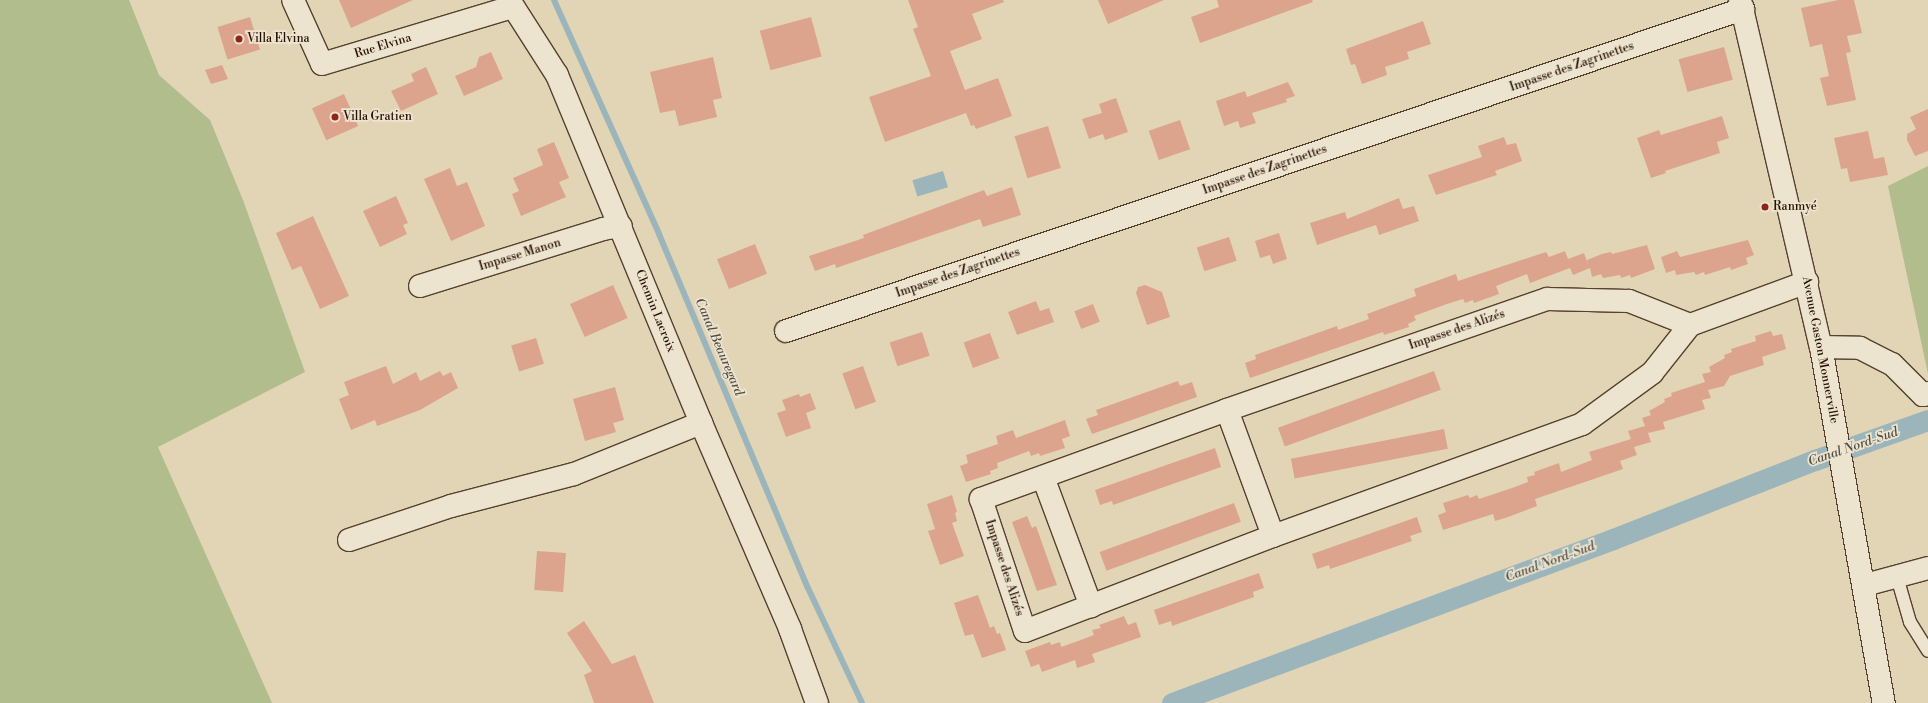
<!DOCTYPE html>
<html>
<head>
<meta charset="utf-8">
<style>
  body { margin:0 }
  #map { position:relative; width:1928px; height:703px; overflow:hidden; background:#e2d5b5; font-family:"Libre Bodoni",serif }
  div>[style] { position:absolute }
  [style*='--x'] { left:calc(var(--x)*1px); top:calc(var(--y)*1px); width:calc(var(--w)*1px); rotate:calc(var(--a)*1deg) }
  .green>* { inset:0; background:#b2bd8e }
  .water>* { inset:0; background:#9bb5ba; transform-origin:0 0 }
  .stream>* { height:6px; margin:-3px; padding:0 3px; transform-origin:3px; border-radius:3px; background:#9bb5ba }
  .canal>* { height:21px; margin:-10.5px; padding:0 10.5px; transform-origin:10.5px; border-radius:10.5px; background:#9bb5ba }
  .building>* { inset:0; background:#dca48d; transform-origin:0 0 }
  .roads { filter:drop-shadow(1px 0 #56412e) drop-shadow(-1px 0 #56412e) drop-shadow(0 1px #56412e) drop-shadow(0 -1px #56412e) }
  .lane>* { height:12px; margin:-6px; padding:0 6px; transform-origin:6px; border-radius:6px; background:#ece4cf }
  .street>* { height:22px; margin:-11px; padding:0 11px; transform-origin:11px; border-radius:11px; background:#ece4cf }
  .secondary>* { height:22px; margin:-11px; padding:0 11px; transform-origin:11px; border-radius:11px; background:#ece4cf }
  .dots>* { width:11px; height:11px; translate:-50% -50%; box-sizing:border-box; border:2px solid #ece4cf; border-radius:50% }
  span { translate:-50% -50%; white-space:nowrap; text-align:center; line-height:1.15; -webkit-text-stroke:3.5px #ece4cf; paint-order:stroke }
  .poi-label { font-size:12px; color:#281001 }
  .left { translate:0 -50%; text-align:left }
  .street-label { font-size:12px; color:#281001 }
  .water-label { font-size:13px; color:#504a42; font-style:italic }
</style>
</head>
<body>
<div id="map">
  <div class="green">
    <i style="clip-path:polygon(0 0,129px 0,159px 75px,210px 120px,243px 200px,305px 372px,158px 447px,272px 703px,0 703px)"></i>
    <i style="clip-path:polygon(1928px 166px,1928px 374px,1888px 186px)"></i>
  </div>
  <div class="water">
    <i style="left:943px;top:171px;width:17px;height:32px;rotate:73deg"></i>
  </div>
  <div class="stream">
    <i style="--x:554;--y:0;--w:256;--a:65.8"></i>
    <i style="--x:659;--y:234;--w:384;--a:67.2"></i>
    <i style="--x:808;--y:588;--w:127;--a:64.8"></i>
  </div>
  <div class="canal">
    <i style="--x:1172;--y:703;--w:471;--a:-20.4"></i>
    <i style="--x:1613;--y:539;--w:217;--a:-21.4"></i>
    <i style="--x:1815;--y:460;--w:120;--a:-19.5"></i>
  </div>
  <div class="building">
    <i style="clip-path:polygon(339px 0,413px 0,351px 28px)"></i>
    <i style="clip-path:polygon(908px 0,1003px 0,1004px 2px,972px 14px,982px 39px,950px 51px,965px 90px,998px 78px,1012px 116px,976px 129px,974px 125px,971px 126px,966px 113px,885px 142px,869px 97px,931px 76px,913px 29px,918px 27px)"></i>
    <i style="clip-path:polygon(1098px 0,1164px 0,1108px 24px)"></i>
    <i style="clip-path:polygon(1217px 0,1312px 0,1313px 2px,1200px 43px,1191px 17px,1219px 7px)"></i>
    <i style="clip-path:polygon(1838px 0,1854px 0,1862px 33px,1847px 36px,1851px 52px,1846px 53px,1856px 100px,1827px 106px,1820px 78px,1829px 76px,1822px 44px,1810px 47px,1801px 8px)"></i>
    <i style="left:250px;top:17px;width:34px;height:34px;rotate:73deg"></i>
    <i style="left:811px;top:17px;width:41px;height:53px;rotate:75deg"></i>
    <i style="clip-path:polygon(1423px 21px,1431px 44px,1407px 52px,1409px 59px,1385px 67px,1387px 75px,1362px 84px,1355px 64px,1351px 65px,1346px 49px)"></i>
    <i style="left:1724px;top:47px;width:34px;height:47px;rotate:75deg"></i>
    <i style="clip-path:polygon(491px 52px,503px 79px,464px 96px,455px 76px,476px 67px,479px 57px)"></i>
    <i style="clip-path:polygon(713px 57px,722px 98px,713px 100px,717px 117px,679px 126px,675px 110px,660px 113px,650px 72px)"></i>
    <i style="clip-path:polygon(222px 65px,228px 79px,211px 84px,205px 70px)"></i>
    <i style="clip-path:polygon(426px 67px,438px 94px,401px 111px,391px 91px,414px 81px,411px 74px)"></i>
    <i style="clip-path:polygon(1288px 82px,1295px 96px,1286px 99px,1287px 102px,1252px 113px,1256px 123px,1240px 128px,1238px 121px,1224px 126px,1216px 101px,1245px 91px,1247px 97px)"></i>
    <i style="left:344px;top:94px;width:35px;height:35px;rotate:66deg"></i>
    <i style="clip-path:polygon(1116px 98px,1128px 132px,1105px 140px,1103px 134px,1089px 139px,1082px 119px,1102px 113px,1099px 104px)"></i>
    <i style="clip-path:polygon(1928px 109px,1928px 151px,1915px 156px,1907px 140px,1907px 134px,1916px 129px,1910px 117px)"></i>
    <i style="clip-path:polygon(1722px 116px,1729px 138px,1717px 142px,1720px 153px,1665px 171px,1666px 173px,1651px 178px,1637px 138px,1659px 130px,1661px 135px)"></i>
    <i style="left:1180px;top:120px;width:31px;height:33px;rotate:71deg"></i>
    <i style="left:1048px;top:126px;width:44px;height:35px;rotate:73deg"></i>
    <i style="clip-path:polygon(1868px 131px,1874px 159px,1884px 157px,1888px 175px,1850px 182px,1847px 168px,1841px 169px,1834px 138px)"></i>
    <i style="clip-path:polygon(1504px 137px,1507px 145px,1516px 143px,1522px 161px,1495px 171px,1497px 175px,1436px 195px,1428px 175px,1482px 157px,1478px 146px)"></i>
    <i style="clip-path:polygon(554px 142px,569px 178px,559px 182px,566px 197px,521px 216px,512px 194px,519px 191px,513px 178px,543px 165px,537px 149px)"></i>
    <i style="clip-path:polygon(450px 168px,457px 186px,467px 182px,485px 226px,451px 241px,424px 179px)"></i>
    <i style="clip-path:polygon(1012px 187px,1021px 215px,983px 227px,980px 219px,836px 268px,835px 264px,815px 271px,809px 256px,864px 238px,863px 235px,984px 190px,987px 196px)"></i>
    <i style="clip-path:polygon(396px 196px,408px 223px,403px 225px,407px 234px,380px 247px,363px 211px)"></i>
    <i style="clip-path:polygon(1399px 198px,1403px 209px,1414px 206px,1419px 221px,1379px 235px,1376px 225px,1317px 245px,1310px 223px,1345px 212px,1347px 219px)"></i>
    <i style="clip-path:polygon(313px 216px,349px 296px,320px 309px,301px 266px,292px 270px,276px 233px)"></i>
    <i style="clip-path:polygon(1279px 233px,1287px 259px,1273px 264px,1270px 255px,1260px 258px,1255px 241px)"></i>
    <i style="left:1229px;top:237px;width:25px;height:34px;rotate:72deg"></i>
    <i style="clip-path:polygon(1748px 240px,1754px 255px,1746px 258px,1748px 264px,1731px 270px,1730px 267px,1705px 275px,1704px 272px,1696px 275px,1694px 272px,1676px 275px,1675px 270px,1666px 273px,1661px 257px,1677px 251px,1680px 257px)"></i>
    <i style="left:755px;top:244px;width:32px;height:41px;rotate:68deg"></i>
    <i style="clip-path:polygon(1647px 245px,1655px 269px,1631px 278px,1630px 275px,1621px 278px,1620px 275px,1603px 278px,1601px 274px,1592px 277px,1590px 268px,1573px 275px,1570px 268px,1530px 283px,1527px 274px,1496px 286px,1499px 294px,1474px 303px,1473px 300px,1465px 303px,1463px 299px,1447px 304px,1414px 316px,1416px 320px,1408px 324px,1409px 327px,1384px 335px,1383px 332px,1250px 378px,1245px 363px,1256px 359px,1255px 355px,1337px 326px,1338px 330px,1369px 319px,1367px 314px,1416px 296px,1414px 289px,1456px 274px,1458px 281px,1546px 252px,1549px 257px,1565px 251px,1568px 259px,1584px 253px,1588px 264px,1587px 260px,1602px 254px,1611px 252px,1612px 254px)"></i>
    <i style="left:613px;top:285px;width:36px;height:47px;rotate:66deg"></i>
    <i style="clip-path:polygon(1145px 285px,1162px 292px,1170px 317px,1147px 325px,1136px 293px,1138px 287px)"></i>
    <i style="clip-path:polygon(1036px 301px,1040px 311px,1049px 308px,1054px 322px,1017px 335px,1008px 312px)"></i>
    <i style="left:1093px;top:304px;width:19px;height:20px;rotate:69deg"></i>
    <i style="clip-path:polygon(1771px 331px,1773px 336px,1782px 334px,1786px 349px,1762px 357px,1764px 365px,1730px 376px,1724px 386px,1708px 390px,1711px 398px,1702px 400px,1705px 409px,1663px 422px,1665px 429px,1648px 433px,1651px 442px,1634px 447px,1637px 455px,1620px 461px,1623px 469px,1535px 499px,1537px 506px,1508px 517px,1495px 521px,1493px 514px,1443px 530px,1438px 515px,1446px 512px,1443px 503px,1468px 495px,1470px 498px,1477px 495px,1479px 499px,1512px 488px,1528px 482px,1527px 477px,1535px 475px,1534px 472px,1559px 463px,1561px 472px,1592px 460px,1589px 452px,1631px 439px,1628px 431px,1645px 426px,1642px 418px,1651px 415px,1649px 411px,1665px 402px,1664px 399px,1672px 396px,1671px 393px,1705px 382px,1702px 374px,1711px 372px,1709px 367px,1725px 358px,1724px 355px,1732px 352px,1731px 349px,1756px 341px,1755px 336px)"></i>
    <i style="left:922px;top:332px;width:25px;height:34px;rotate:72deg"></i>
    <i style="left:990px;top:333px;width:27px;height:28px;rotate:70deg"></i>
    <i style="left:536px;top:338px;width:27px;height:26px;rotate:73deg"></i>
    <i style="clip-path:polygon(386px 366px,393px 384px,416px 372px,420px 381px,440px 371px,443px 376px,451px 372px,458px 388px,420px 410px,377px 426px,375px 420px,351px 430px,339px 399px,349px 395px,344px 382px)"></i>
    <i style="left:863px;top:366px;width:38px;height:22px;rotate:70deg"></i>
    <i style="left:1434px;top:371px;width:20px;height:166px;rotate:70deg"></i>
    <i style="clip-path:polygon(1178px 381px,1180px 386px,1192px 382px,1197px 397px,1092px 434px,1086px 419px,1098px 415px,1096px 410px)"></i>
    <i style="clip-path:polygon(615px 387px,624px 420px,613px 423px,616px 432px,585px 441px,573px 399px)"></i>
    <i style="clip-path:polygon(810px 393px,816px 409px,806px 413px,811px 428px,786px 437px,777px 413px,786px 410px,782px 400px,799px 394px,800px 397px)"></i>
    <i style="clip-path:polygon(1065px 420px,1070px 436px,1062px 439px,1065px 448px,1040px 456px,1039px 453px,1031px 456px,1029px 451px,997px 463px,998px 468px,990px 471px,991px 474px,966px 482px,960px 466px,968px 463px,966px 455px,998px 444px,996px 436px,1013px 430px,1016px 438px)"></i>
    <i style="left:1444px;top:429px;width:20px;height:156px;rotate:79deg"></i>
    <i style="clip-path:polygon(1215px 448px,1221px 467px,1113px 505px,1112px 501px,1100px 505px,1095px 490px)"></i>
    <i style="clip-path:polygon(952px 495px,957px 512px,955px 513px,957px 521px,952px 523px,964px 556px,940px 565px,928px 531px,935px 529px,927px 504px)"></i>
    <i style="left:1234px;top:503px;width:20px;height:143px;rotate:70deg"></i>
    <i style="clip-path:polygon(1027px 516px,1032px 528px,1036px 526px,1057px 585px,1037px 591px,1012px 522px)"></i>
    <i style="clip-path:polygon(1417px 517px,1422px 532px,1410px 536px,1412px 541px,1330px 569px,1329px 565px,1317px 569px,1312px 554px)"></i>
    <i style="left:537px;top:551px;width:29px;height:39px;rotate:4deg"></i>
    <i style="clip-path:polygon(1259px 573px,1264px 588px,1253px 592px,1254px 597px,1172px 626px,1171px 621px,1159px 625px,1154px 610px)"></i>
    <i style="clip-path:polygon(978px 595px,990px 628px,994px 626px,997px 634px,1000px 633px,1006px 650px,982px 658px,973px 634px,965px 636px,954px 603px)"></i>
    <i style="clip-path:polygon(1124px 616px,1128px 625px,1136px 622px,1141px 637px,1092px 654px,1095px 662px,1077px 668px,1075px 660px,1042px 672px,1039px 664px,1031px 667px,1025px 651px,1050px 642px,1051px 645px,1060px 642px,1061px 647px,1078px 641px,1094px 635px,1092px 630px,1101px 628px,1099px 625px)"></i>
    <i style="clip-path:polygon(584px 621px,612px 664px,635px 655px,654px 703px,594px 703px,584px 675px,592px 671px,567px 633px)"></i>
  </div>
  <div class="roads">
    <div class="lane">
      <i style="--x:1897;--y:577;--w:47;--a:73.9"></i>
      <i style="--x:1910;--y:622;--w:34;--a:58"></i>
    </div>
    <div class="street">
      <i style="--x:293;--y:0;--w:70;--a:65.6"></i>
      <i style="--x:322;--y:64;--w:198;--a:-16.7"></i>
      <i style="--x:509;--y:0;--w:89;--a:57.4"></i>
      <i style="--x:557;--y:75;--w:377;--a:67.5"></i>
      <i style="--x:701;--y:423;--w:224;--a:66.6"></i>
      <i style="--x:790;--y:629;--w:79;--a:70"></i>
      <i style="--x:420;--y:286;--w:192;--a:-17.3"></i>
      <i style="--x:603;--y:229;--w:18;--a:-9"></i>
      <i style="--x:1690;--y:325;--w:66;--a:-158.5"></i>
      <i style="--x:1629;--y:301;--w:82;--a:-178.6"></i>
      <i style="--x:1547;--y:299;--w:339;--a:160.9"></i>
      <i style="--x:1227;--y:410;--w:262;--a:160.1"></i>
      <i style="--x:981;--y:499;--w:139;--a:71.6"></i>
      <i style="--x:1025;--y:631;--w:266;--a:-21"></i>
      <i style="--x:1273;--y:536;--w:329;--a:-19.9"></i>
      <i style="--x:1582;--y:424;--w:87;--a:-36.1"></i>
      <i style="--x:1652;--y:373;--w:61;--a:-51.6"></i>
      <i style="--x:1690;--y:325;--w:125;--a:-20.2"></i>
      <i style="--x:786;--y:331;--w:1010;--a:-18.6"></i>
      <i style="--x:1821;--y:347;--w:39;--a:1"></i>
      <i style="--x:1860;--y:348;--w:36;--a:27"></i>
      <i style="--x:1892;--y:364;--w:44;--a:45"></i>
      <i style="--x:1923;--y:395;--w:5;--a:-22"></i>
      <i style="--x:1227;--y:410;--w:134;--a:69.9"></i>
      <i style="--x:1043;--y:477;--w:138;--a:69.6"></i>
      <i style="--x:349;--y:540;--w:108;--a:-18.4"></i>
      <i style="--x:451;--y:506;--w:127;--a:-14.6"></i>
      <i style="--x:574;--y:474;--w:137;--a:-21.9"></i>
      <i style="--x:1865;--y:585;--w:65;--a:-15.1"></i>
    </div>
    <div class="secondary">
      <i style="--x:1740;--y:0;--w:356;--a:76.9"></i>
      <i style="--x:1821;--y:347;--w:362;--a:80"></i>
    </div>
  </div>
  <div class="dots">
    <i style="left:239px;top:39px;background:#8f2418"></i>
    <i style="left:335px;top:117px;background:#8f2418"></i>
    <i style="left:1765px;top:207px;background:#8f2418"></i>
  </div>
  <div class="poi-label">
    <span class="left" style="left:247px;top:39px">Villa Elvina</span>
    <span class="left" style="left:343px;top:117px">Villa Gratien</span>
    <span class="left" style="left:1773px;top:207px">Ranmyé</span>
  </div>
  <div class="street-label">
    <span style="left:383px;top:46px;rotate:-17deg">Rue Elvina</span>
    <span style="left:1572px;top:67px;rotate:-19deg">Impasse des Zagrinettes</span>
    <span style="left:1265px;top:170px;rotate:-19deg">Impasse des Zagrinettes</span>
    <span style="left:520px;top:255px;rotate:-17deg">Impasse Manon</span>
    <span style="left:958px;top:273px;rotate:-19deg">Impasse des Zagrinettes</span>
    <span style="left:655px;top:311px;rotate:68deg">Chemin Lacroix</span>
    <span style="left:1457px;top:330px;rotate:-19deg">Impasse des Alizés</span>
    <span style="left:1820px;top:350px;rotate:79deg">Avenue Gaston Monnerville</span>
    <span style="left:1004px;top:568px;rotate:72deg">Impasse des Alizés</span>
  </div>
  <div class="water-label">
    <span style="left:719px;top:347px;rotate:67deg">Canal Beauregard</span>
    <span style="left:1853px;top:447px;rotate:-19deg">Canal Nord-Sud</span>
    <span style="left:1550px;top:562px;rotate:-20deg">Canal Nord-Sud</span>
  </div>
</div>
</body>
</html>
